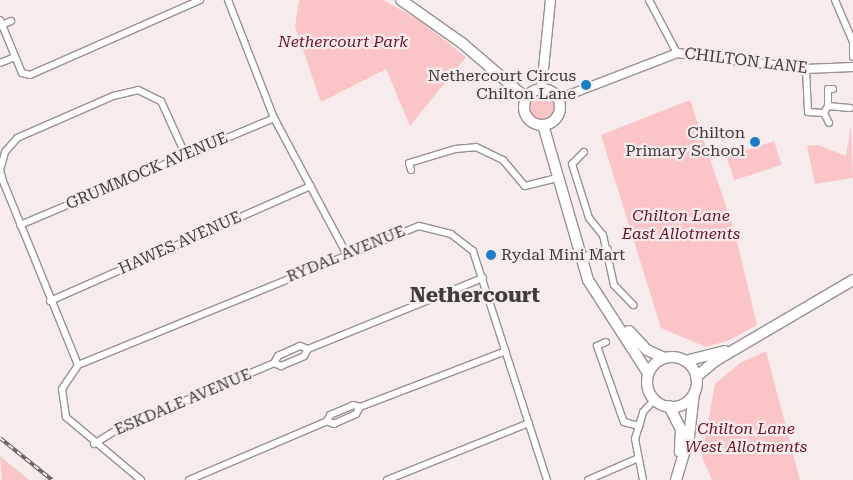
<!DOCTYPE html>
<html>
<head>
<meta charset="utf-8">
<style>
  body { margin:0 }
  #map { position:relative; width:853px; height:480px; overflow:hidden; background:#f6ecec; font-family:"Roboto Serif",serif }
  div>[style] { position:absolute }
  [style*='--x'] { left:calc(var(--x)*1px); top:calc(var(--y)*1px); width:calc(var(--w)*1px); rotate:calc(var(--a)*1deg) }
  .green>* { inset:0; background:#fbc5c8; transform-origin:0 0 }
  .round { border-radius:50% }
  .roads { filter:drop-shadow(1px 0 #999090) drop-shadow(-1px 0 #999090) drop-shadow(0 1px #999090) drop-shadow(0 -1px #999090) }
  .minor>* { height:6px; margin:-3px; padding:0 3px; transform-origin:3px; border-radius:3px; background:#fff }
  .tertiary>* { height:8px; margin:-4px; padding:0 4px; transform-origin:4px; border-radius:4px; background:#fff }
  .secondary>* { height:9px; margin:-4.5px; padding:0 4.5px; transform-origin:4.5px; border-radius:4.5px; background:#fff }
  .primary>* { height:10px; margin:-5px; padding:0 5px; transform-origin:5px; border-radius:5px; background:#fff }
  .primary>.ring { margin:-5px; padding:0; box-sizing:content-box; background:none; border:10px solid #fff; border-radius:50% }
  .trunk>* { height:10px; margin:-5px; padding:0 5px; transform-origin:5px; border-radius:5px; background:#fff }
  .trunk>.ring { margin:-5px; padding:0; box-sizing:content-box; background:none; border:10px solid #fff; border-radius:50% }
  .rail>* { height:4px; margin-top:-2px; transform-origin:0; background:repeating-linear-gradient(90deg,#f6ecec 0 5.5px,#5f5a5a 0 11px); box-sizing:border-box; border-block:1px solid #5f5a5a }
  .dots>* { width:14px; height:14px; translate:-50% -50%; box-sizing:border-box; border:2px solid #f6ecec; border-radius:50% }
  span { translate:-50% -50%; white-space:nowrap; text-align:center; line-height:1.15; -webkit-text-stroke:4.5px #f6ecec; paint-order:stroke }
  .park-label { font-size:16px; color:#6a1325; font-style:italic }
  .street-label { font-size:16px; color:#3f3b3b }
  .poi-label { font-size:16px; color:#3f3b3b }
  .right { translate:-100% -50%; text-align:right }
  .left { translate:0 -50%; text-align:left }
  .district-label { font-size:21px; color:#3f3b3b; font-weight:700 }
</style>
</head>
<body>
<div id="map">
  <div class="green">
    <i style="clip-path:polygon(299px 0,383px 0,419px 20px,466px 57px,410px 126px,386px 69px,321px 102px,295px 27px)"></i>
    <i class="round" style="left:529px;top:94px;width:26px;height:26px"></i>
    <i style="clip-path:polygon(690px 100px,735px 233px,757px 325px,730px 340px,706px 347px,661px 328px,601px 135px)"></i>
    <i style="clip-path:polygon(851px 126px,853px 178px,815px 184px,807px 146px,818px 145px,846px 156px)"></i>
    <i style="left:774px;top:141px;width:25px;height:50px;rotate:72deg"></i>
    <i style="clip-path:polygon(766px 351px,800px 480px,712px 480px,702px 457px,715px 384px,740px 363px)"></i>
    <i style="clip-path:polygon(0 457px,0 456px,29px 480px,2px 480px)"></i>
  </div>
  <div class="roads">
    <div class="minor">
      <i style="--x:228;--y:0;--w:127;--a:68.7"></i>
      <i style="--x:274;--y:118;--w:153;--a:61.9"></i>
      <i style="--x:649;--y:0;--w:60;--a:62.2"></i>
      <i style="--x:835;--y:0;--w:46;--a:66.8"></i>
      <i style="--x:0;--y:20;--w:57;--a:67.5"></i>
      <i style="--x:22;--y:73;--w:8;--a:14"></i>
      <i style="--x:30;--y:75;--w:186;--a:-23.8"></i>
      <i style="--x:2;--y:25;--w:10;--a:-24"></i>
      <i style="--x:853;--y:42;--w:15;--a:90"></i>
      <i style="--x:0;--y:63;--w:16;--a:-22"></i>
      <i style="--x:806;--y:69;--w:43;--a:87.3"></i>
      <i style="--x:808;--y:112;--w:16;--a:4"></i>
      <i style="--x:824;--y:113;--w:8;--a:-60"></i>
      <i style="--x:828;--y:106;--w:17;--a:-90"></i>
      <i style="--x:828;--y:89;--w:5;--a:0"></i>
      <i style="--x:828;--y:106;--w:22;--a:5"></i>
      <i style="--x:824;--y:113;--w:11;--a:63"></i>
      <i style="--x:584;--y:152;--w:17;--a:135"></i>
      <i style="--x:572;--y:164;--w:57;--a:72.5"></i>
      <i style="--x:589;--y:218;--w:22;--a:51"></i>
      <i style="--x:603;--y:235;--w:51;--a:77.6"></i>
      <i style="--x:614;--y:285;--w:28;--a:46"></i>
      <i style="--x:411;--y:170;--w:7;--a:-106"></i>
      <i style="--x:409;--y:163;--w:48;--a:-16.9"></i>
      <i style="--x:455;--y:149;--w:21;--a:-5"></i>
      <i style="--x:476;--y:147;--w:30;--a:26"></i>
      <i style="--x:503;--y:160;--w:34;--a:50"></i>
      <i style="--x:525;--y:186;--w:32;--a:-14"></i>
      <i style="--x:20;--y:225;--w:276;--a:-22.8"></i>
      <i style="--x:582;--y:257;--w:27;--a:-17"></i>
      <i style="--x:50;--y:301;--w:285;--a:-23.8"></i>
      <i style="--x:606;--y:342;--w:10;--a:156"></i>
      <i style="--x:597;--y:346;--w:75;--a:70.6"></i>
      <i style="--x:622;--y:417;--w:5;--a:68"></i>
      <i style="--x:624;--y:422;--w:16;--a:15"></i>
      <i style="--x:308;--y:349;--w:9;--a:-159"></i>
      <i style="--x:300;--y:346;--w:24;--a:156"></i>
      <i style="--x:278;--y:356;--w:8;--a:120"></i>
      <i style="--x:274;--y:363;--w:8;--a:23"></i>
      <i style="--x:281;--y:366;--w:25;--a:-23"></i>
      <i style="--x:304;--y:356;--w:8;--a:-60"></i>
      <i style="--x:308;--y:349;--w:189;--a:-22.1"></i>
      <i style="--x:78;--y:365;--w:199;--a:-112.2"></i>
      <i style="--x:3;--y:181;--w:11;--a:-105"></i>
      <i style="--x:0;--y:170;--w:19;--a:-74"></i>
      <i style="--x:5;--y:152;--w:18;--a:-49"></i>
      <i style="--x:17;--y:138;--w:105;--a:-23.6"></i>
      <i style="--x:113;--y:96;--w:26;--a:-13"></i>
      <i style="--x:138;--y:90;--w:25;--a:26"></i>
      <i style="--x:161;--y:101;--w:58;--a:65.6"></i>
      <i style="--x:360;--y:407;--w:156;--a:-21"></i>
      <i style="--x:94;--y:444;--w:28;--a:-32"></i>
      <i style="--x:118;--y:429;--w:169;--a:-22.9"></i>
      <i style="--x:141;--y:480;--w:98;--a:-140"></i>
      <i style="--x:66;--y:417;--w:28;--a:-98"></i>
      <i style="--x:62;--y:389;--w:29;--a:-56"></i>
      <i style="--x:78;--y:365;--w:368;--a:-22.2"></i>
      <i style="--x:419;--y:226;--w:33;--a:14"></i>
      <i style="--x:451;--y:234;--w:28;--a:38"></i>
      <i style="--x:473;--y:251;--w:241;--a:72.1"></i>
      <i style="--x:189;--y:480;--w:150;--a:-23.1"></i>
      <i style="--x:327;--y:421;--w:7;--a:-63"></i>
      <i style="--x:330;--y:415;--w:25;--a:-23"></i>
      <i style="--x:353;--y:405;--w:7;--a:16"></i>
      <i style="--x:360;--y:407;--w:8;--a:120"></i>
      <i style="--x:356;--y:414;--w:24;--a:156"></i>
      <i style="--x:334;--y:424;--w:8;--a:-157"></i>
      <i style="--x:387;--y:480;--w:153;--a:-21.9"></i>
      <i style="--x:588;--y:480;--w:52;--a:-23.6"></i>
      <i style="--x:643;--y:480;--w:42;--a:-101"></i>
      <i style="--x:635;--y:439;--w:28;--a:-73"></i>
      <i style="--x:643;--y:412;--w:16;--a:-47"></i>
    </div>
    <div class="tertiary">
      <i style="--x:558;--y:99;--w:128;--a:-21.1"></i>
      <i style="--x:677;--y:53;--w:130;--a:7.1"></i>
      <i style="--x:806;--y:69;--w:47;--a:-2.4"></i>
    </div>
    <div class="secondary">
      <i style="--x:541;--y:88;--w:88;--a:-84.2"></i>
    </div>
    <div class="primary">
      <i style="--x:401;--y:0;--w:75;--a:35.2"></i>
      <i style="--x:462;--y:43;--w:84;--a:40.7"></i>
      <i class="ring" style="left:524px;top:89px;width:26px;height:26px"></i>
      <i style="--x:543;--y:125;--w:161;--a:73.8"></i>
      <i style="--x:588;--y:280;--w:111;--a:57.2"></i>
      <i style="--x:629;--y:331;--w:26;--a:47"></i>
      <i style="--x:647;--y:350;--w:19;--a:25"></i>
    </div>
    <div class="trunk">
      <i class="ring" style="left:647px;top:357px;width:40px;height:40px"></i>
      <i style="--x:685;--y:361;--w:41;--a:-14"></i>
      <i style="--x:696;--y:377;--w:25;--a:-40"></i>
      <i style="--x:715;--y:361;--w:160;--a:-30.4"></i>
      <i style="--x:669;--y:406;--w:27;--a:63"></i>
      <i style="--x:681;--y:430;--w:22;--a:93"></i>
      <i style="--x:676;--y:480;--w:45;--a:-73.2"></i>
      <i style="--x:689;--y:437;--w:44;--a:-83.5"></i>
    </div>
  </div>
  <div class="rail">
    <i style="--x:0;--y:438;--w:67;--a:38.9"></i>
  </div>
  <div class="dots">
    <i style="left:586px;top:85px;background:#1b7cc8"></i>
    <i style="left:755px;top:142px;background:#1b7cc8"></i>
    <i style="left:491px;top:255px;background:#1b7cc8"></i>
  </div>
  <div class="park-label">
    <span style="left:343px;top:42px">Nethercourt Park</span>
    <span style="left:681px;top:225px">Chilton Lane<br>East Allotments</span>
    <span style="left:746px;top:438px">Chilton Lane<br>West Allotments</span>
  </div>
  <div class="street-label">
    <span style="left:746px;top:61px;rotate:7deg">CHILTON LANE</span>
    <span style="left:147px;top:171px;rotate:-23deg">GRUMMOCK AVENUE</span>
    <span style="left:180px;top:243px;rotate:-24deg">HAWES AVENUE</span>
    <span style="left:346px;top:254px;rotate:-22deg">RYDAL AVENUE</span>
    <span style="left:183px;top:402px;rotate:-23deg">ESKDALE AVENUE</span>
  </div>
  <div class="poi-label">
    <span class="right" style="left:576px;top:85px">Nethercourt Circus<br>Chilton Lane</span>
    <span class="right" style="left:745px;top:142px">Chilton<br>Primary School</span>
    <span class="left" style="left:501px;top:255px">Rydal Mini Mart</span>
  </div>
  <div class="district-label">
    <span style="left:475px;top:295px">Nethercourt</span>
  </div>
</div>
</body>
</html>
